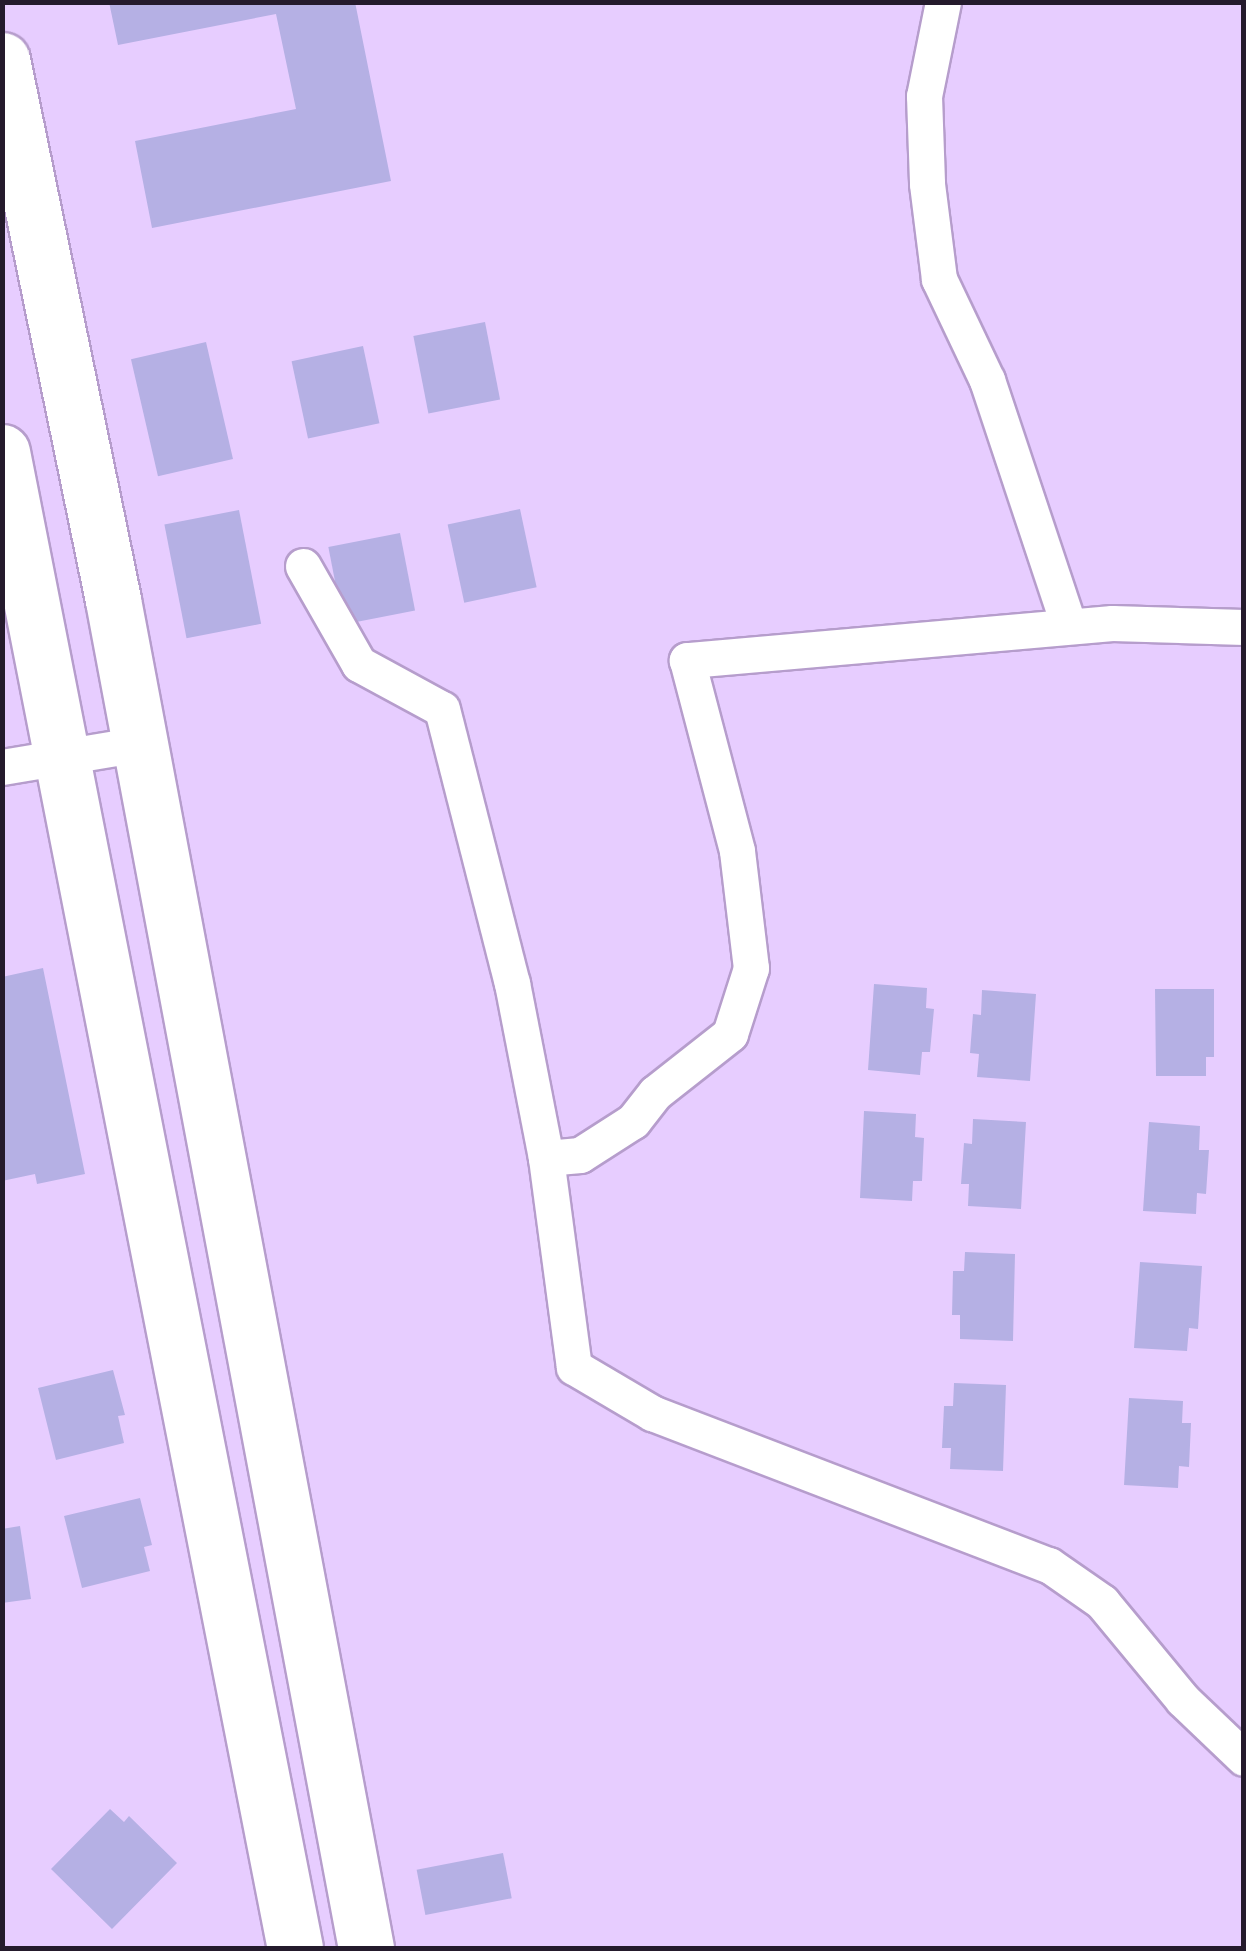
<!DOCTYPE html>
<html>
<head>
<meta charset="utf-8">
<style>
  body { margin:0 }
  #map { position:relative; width:1246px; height:1951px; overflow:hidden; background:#e7cdff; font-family:"Public Sans",sans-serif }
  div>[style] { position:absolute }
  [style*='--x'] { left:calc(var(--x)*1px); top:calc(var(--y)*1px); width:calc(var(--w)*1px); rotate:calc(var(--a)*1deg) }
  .building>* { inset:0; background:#b5b0e4; transform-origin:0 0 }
  .roads { filter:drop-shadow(2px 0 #b69dcc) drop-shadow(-2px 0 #b69dcc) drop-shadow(0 2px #b69dcc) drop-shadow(0 -2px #b69dcc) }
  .street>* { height:35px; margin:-17.5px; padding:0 17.5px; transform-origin:17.5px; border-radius:17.5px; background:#fff }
  .primary>* { height:55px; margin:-27.5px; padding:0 27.5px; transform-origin:27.5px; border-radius:27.5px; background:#fff }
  span { translate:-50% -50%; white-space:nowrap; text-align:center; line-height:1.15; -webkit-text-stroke:8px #fcf9fe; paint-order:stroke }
  .frame { position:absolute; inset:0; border:5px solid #241a2c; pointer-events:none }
</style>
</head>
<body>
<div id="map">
  <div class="building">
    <i style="clip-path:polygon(109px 2px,355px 2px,391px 181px,152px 228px,135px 141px,296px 109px,276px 14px,118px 45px)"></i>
    <i style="left:485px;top:322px;width:79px;height:73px;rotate:79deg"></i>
    <i style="left:206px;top:342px;width:120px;height:77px;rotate:77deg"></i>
    <i style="left:363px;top:346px;width:79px;height:73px;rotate:78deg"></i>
    <i style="left:520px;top:509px;width:80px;height:74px;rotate:78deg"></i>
    <i style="left:239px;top:510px;width:116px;height:76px;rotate:79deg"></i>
    <i style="left:400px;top:533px;width:79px;height:73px;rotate:79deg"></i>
    <i style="clip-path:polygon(43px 968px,85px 1174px,37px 1184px,35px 1174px,2px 1181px,2px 977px)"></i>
    <i style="clip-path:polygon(874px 984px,927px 988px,926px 1008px,934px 1009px,930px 1052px,922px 1052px,920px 1075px,868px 1070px)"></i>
    <i style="clip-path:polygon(1155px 989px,1214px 989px,1214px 1057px,1206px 1057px,1206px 1076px,1156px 1076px)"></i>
    <i style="clip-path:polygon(982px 990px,1036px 994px,1030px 1081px,977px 1077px,979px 1054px,970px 1053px,973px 1014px,981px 1015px)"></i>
    <i style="clip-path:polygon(864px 1111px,916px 1114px,915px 1137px,924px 1138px,922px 1181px,913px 1181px,912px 1201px,860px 1198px)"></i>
    <i style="clip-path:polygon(973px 1119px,1026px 1122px,1021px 1209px,968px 1206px,969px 1184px,961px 1184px,964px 1143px,972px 1144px)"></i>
    <i style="clip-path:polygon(1149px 1122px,1200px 1126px,1199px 1150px,1209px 1150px,1206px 1194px,1197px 1193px,1196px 1214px,1143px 1211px)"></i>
    <i style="clip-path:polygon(965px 1252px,1015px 1254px,1013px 1341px,960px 1339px,960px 1315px,952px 1315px,953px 1271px,964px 1271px)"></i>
    <i style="clip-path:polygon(1140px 1262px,1202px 1266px,1198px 1329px,1189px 1328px,1187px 1351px,1134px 1348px)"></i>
    <i style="clip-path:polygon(113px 1370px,125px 1415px,118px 1416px,124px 1443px,56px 1460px,38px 1388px)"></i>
    <i style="clip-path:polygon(954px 1383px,1006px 1385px,1003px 1471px,950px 1469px,951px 1448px,942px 1448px,944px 1406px,953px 1406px)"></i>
    <i style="clip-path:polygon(1129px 1398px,1183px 1401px,1182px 1423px,1191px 1423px,1189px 1467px,1179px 1466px,1178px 1488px,1124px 1485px)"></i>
    <i style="clip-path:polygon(140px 1498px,152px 1545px,144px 1547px,150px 1571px,82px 1588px,64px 1516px)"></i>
    <i style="clip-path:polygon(20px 1526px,31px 1599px,2px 1603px,2px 1529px)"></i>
    <i style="clip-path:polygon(110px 1809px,124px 1822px,129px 1816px,177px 1863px,112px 1929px,51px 1869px)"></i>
    <i style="left:503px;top:1853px;width:46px;height:88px;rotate:79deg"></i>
  </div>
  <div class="roads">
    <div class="street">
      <i style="--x:943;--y:2;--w:96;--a:101.4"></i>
      <i style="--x:924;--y:96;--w:88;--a:88"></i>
      <i style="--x:927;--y:184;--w:96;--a:82.8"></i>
      <i style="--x:939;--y:279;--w:112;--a:64.6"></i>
      <i style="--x:987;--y:380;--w:259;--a:71.6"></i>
      <i style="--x:303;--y:566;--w:113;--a:60.3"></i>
      <i style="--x:359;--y:664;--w:94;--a:28.5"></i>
      <i style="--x:442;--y:709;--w:283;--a:75.7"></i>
      <i style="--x:512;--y:983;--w:178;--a:79"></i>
      <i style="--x:1244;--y:627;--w:132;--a:-178.3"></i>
      <i style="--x:1112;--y:623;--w:427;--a:175"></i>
      <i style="--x:687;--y:660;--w:197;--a:75.3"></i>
      <i style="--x:737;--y:851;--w:118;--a:83.2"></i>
      <i style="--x:751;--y:968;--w:69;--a:107.7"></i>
      <i style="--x:730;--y:1034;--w:95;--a:141.8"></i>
      <i style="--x:655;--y:1093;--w:36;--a:128"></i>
      <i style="--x:633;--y:1121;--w:63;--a:147.3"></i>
      <i style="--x:580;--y:1155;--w:34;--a:175"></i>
      <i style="--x:546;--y:1158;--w:211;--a:82.4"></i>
      <i style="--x:574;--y:1367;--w:91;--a:30.5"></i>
      <i style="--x:652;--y:1413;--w:425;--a:21"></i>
      <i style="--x:1049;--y:1565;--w:65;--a:34.9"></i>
      <i style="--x:1102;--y:1602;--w:127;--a:50.4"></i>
      <i style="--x:1183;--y:1700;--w:84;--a:43.6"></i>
      <i style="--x:2;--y:767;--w:139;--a:-9.5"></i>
    </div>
    <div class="primary">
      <i style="--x:2;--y:60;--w:551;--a:78.38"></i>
      <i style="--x:113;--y:600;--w:1372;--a:79.37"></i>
      <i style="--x:2;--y:452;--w:1524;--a:78.92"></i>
    </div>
  </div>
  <div class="frame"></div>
</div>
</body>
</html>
